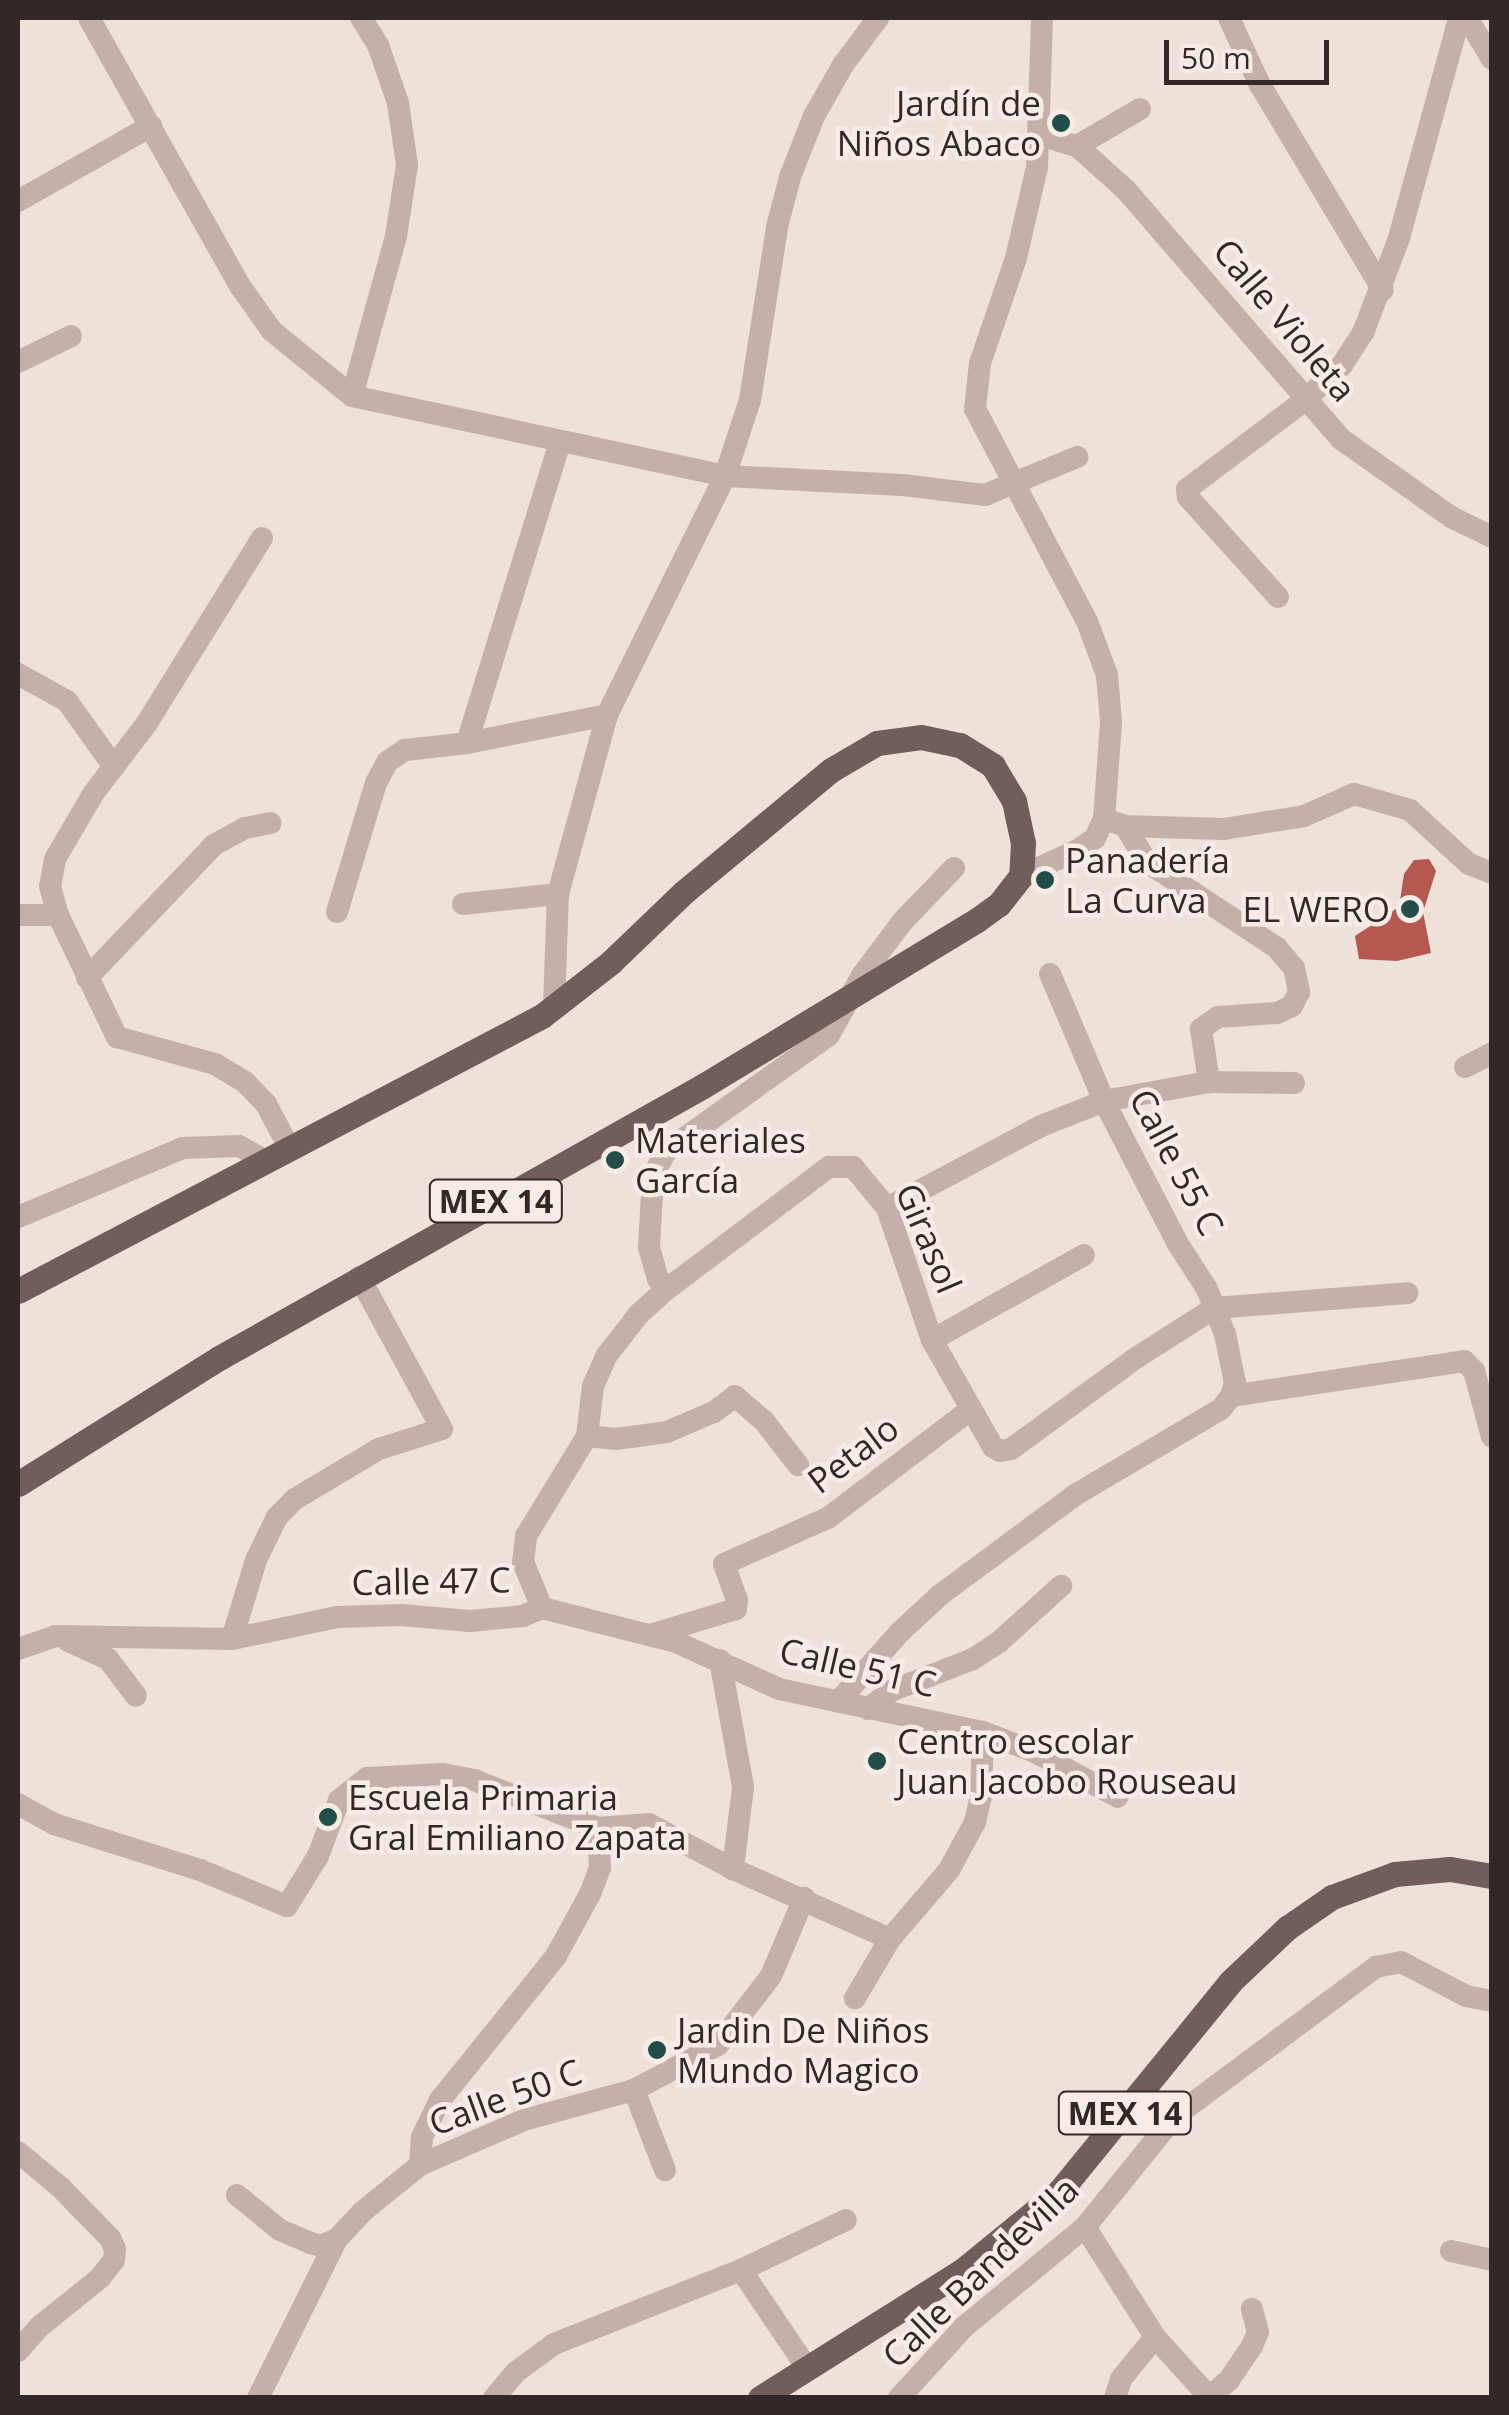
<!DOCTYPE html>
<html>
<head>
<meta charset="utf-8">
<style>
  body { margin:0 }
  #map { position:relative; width:1509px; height:2415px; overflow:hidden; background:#ede1da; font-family:"Open Sans",sans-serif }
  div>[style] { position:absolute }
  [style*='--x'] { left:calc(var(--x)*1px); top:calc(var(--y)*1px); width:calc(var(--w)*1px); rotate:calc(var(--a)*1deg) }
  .building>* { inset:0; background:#b55850 }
  .minor>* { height:22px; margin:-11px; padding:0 11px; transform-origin:11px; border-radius:11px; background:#c4b0a8 }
  .primary>* { height:25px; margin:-12.5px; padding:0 12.5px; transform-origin:12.5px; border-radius:12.5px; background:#715e5a }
  .dots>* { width:28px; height:28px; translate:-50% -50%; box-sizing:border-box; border:5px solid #f6ece5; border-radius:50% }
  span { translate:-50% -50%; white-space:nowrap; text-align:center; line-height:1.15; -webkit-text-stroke:9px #f6ece5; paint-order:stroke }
  .shield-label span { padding:2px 8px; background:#f6ece5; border:2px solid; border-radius:8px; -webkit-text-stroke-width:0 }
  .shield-label { font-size:32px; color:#312827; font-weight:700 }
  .poi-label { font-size:35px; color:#312827 }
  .right { translate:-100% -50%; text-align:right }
  .left { translate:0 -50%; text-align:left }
  .street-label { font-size:35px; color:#312827 }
  .frame { position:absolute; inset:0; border:20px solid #312827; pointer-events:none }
  .scale { position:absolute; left:1164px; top:40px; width:165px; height:45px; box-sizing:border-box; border:5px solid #312827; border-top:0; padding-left:12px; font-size:30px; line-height:35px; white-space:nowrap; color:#312827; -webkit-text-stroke:8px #f6ece5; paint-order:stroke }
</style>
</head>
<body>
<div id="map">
  <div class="building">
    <i style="clip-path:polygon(1429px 859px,1436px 871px,1423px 912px,1431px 953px,1397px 961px,1359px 959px,1355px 936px,1399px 907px,1404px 874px,1414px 860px)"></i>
  </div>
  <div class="minor">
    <i style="--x:89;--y:18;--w:308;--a:60.6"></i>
    <i style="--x:240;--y:286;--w:55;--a:54.6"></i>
    <i style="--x:272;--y:331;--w:103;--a:39.1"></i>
    <i style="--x:352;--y:396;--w:381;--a:12.1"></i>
    <i style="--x:725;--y:476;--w:178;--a:2.9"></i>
    <i style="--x:903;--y:485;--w:83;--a:7"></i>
    <i style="--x:985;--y:495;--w:100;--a:-22.4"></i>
    <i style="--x:1042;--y:18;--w:149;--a:91.9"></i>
    <i style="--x:1037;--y:167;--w:93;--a:103"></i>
    <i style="--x:1016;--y:258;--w:111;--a:108.9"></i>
    <i style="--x:980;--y:363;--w:46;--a:96.2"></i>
    <i style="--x:975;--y:409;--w:240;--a:62.2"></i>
    <i style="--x:1087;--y:621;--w:58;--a:69.7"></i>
    <i style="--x:1107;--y:675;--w:47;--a:85.1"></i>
    <i style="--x:1111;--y:722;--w:97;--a:94.1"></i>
    <i style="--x:1229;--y:18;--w:72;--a:65.2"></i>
    <i style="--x:1259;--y:83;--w:241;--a:59.1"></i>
    <i style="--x:1467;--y:18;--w:48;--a:58.6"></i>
    <i style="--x:1040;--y:135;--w:39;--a:17"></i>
    <i style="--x:1077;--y:146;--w:66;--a:41.9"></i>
    <i style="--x:1126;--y:190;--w:329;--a:49.2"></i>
    <i style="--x:1341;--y:439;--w:135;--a:35.3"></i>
    <i style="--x:1451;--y:517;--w:46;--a:26"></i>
    <i style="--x:1077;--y:146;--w:73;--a:-30.4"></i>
    <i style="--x:18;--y:201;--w:153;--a:-29.4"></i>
    <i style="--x:18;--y:362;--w:59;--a:-26.1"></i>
    <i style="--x:352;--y:396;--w:166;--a:-74.6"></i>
    <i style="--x:396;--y:236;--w:72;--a:-81.2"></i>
    <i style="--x:407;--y:165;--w:63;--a:-98.3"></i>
    <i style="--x:398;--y:103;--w:61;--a:-109"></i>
    <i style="--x:378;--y:45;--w:32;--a:-122"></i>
    <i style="--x:560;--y:442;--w:315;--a:107.2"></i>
    <i style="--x:467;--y:743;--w:143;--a:-11.3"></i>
    <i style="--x:262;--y:538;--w:218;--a:121.9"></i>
    <i style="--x:147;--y:723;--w:89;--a:127.3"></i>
    <i style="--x:93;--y:794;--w:75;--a:120.3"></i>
    <i style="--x:55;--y:859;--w:27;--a:100"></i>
    <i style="--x:50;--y:886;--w:30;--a:75"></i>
    <i style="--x:58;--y:915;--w:136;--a:64.2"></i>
    <i style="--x:117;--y:1037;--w:102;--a:15.4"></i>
    <i style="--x:215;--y:1064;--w:35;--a:31"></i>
    <i style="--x:245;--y:1082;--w:30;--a:46"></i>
    <i style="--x:266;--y:1104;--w:49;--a:61.9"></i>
    <i style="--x:1278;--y:597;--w:135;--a:-132"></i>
    <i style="--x:1188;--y:497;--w:8;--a:-97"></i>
    <i style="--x:1187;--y:489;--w:148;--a:-37"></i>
    <i style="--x:1305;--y:400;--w:51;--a:-43.4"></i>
    <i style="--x:1342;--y:365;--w:38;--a:-57"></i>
    <i style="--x:1363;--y:333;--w:102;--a:-69.2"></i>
    <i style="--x:1399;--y:238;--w:228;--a:-74.7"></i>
    <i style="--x:18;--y:674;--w:56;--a:28.9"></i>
    <i style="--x:67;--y:701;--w:81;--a:54.5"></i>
    <i style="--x:1125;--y:826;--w:42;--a:58.6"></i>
    <i style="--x:1147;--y:862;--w:156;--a:33.5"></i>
    <i style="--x:1277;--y:948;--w:26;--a:50"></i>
    <i style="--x:1294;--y:968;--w:25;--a:78"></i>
    <i style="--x:1299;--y:992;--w:16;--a:117"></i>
    <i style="--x:1292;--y:1006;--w:17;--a:155"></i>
    <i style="--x:1277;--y:1013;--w:59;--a:176.1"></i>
    <i style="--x:1218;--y:1017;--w:21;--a:145"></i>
    <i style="--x:1201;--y:1029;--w:54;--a:81.4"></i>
    <i style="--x:1021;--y:876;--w:63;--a:-24.5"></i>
    <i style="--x:1078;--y:850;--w:21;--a:-35"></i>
    <i style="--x:1095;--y:838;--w:21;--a:-65"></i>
    <i style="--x:1104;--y:819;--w:22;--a:18"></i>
    <i style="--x:1125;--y:826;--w:99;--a:1.7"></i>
    <i style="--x:1224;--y:829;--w:81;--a:-9.2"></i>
    <i style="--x:1304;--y:816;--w:55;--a:-23.7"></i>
    <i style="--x:1354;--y:794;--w:58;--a:15.9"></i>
    <i style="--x:1410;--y:810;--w:80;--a:42.5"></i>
    <i style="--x:1469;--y:864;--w:25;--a:21"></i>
    <i style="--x:463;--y:904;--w:96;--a:-6"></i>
    <i style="--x:337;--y:912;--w:135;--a:-73.2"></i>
    <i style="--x:376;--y:783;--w:24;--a:-62"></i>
    <i style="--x:387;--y:762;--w:22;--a:-34"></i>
    <i style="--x:405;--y:750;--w:62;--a:-6.4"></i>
    <i style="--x:18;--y:915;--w:40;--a:0"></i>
    <i style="--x:87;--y:978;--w:184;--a:-46.3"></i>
    <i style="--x:214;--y:845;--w:35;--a:-29"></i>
    <i style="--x:245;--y:828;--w:26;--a:-11"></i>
    <i style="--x:554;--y:1007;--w:113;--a:-88"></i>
    <i style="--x:558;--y:894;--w:186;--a:-74.7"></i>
    <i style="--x:607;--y:715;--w:267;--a:-63.7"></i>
    <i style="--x:725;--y:476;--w:80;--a:-71.8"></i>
    <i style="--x:750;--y:400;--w:175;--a:-81.1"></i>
    <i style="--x:777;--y:227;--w:52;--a:-75.4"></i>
    <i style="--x:790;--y:177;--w:66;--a:-68.5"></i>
    <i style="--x:814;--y:116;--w:59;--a:-60.4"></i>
    <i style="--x:843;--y:65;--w:59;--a:-53.3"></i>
    <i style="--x:1465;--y:1067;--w:30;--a:-27"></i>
    <i style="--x:887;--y:1208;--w:174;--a:-28"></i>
    <i style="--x:1041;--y:1126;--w:68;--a:-21.6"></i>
    <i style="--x:1104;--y:1101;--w:107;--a:-10.3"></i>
    <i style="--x:1209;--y:1082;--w:85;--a:0.7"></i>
    <i style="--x:18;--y:1217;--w:179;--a:-22.7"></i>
    <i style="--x:183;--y:1148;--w:56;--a:-2"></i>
    <i style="--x:239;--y:1146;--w:29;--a:29"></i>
    <i style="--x:667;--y:1289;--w:13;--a:-132"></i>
    <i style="--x:658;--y:1279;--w:33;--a:-106"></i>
    <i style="--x:649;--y:1247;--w:71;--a:-86.8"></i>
    <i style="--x:653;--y:1176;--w:27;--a:-63"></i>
    <i style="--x:665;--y:1152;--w:201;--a:-35.5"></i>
    <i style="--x:829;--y:1035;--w:70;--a:-60.9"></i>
    <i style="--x:863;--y:974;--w:65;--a:-53.1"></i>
    <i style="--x:902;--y:922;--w:75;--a:-46.1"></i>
    <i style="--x:932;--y:1340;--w:174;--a:-29.2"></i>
    <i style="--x:1231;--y:1396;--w:236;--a:-8.5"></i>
    <i style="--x:1464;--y:1361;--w:14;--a:45"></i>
    <i style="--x:1474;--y:1371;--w:68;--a:74.7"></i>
    <i style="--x:587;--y:1436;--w:29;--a:6"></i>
    <i style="--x:616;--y:1439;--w:51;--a:-7.8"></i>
    <i style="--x:667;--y:1432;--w:51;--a:-23.1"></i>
    <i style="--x:714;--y:1412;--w:26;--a:-37"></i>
    <i style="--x:735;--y:1396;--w:38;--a:41"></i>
    <i style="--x:764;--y:1421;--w:56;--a:52.3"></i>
    <i style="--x:542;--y:1608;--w:50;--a:-112.4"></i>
    <i style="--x:523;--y:1562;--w:26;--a:-83"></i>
    <i style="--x:526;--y:1536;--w:117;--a:-58.6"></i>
    <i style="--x:587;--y:1436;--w:50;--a:-83.2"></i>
    <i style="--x:593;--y:1386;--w:34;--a:-66"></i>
    <i style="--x:607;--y:1355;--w:52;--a:-52"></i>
    <i style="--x:639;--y:1314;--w:38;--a:-42"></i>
    <i style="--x:667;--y:1289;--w:203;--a:-37"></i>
    <i style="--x:829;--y:1167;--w:24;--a:0"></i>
    <i style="--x:853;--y:1167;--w:53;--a:50.3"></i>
    <i style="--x:887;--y:1208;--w:139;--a:71.2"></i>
    <i style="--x:932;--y:1340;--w:123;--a:60.3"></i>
    <i style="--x:993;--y:1447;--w:8;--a:30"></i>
    <i style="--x:1000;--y:1451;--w:11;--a:-10"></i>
    <i style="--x:1011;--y:1449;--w:151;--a:-36.1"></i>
    <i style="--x:1133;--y:1360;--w:96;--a:-32.7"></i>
    <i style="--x:1214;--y:1308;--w:194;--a:-4.4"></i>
    <i style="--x:650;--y:1635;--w:90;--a:-16.8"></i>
    <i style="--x:736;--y:1609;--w:9;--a:-84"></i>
    <i style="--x:737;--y:1600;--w:38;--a:-110"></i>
    <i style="--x:724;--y:1564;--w:114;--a:-23.9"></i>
    <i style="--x:828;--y:1518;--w:180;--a:-37.3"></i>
    <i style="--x:232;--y:1639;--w:83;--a:-73.1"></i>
    <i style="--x:256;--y:1560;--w:48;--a:-64"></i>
    <i style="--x:277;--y:1517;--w:25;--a:-45"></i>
    <i style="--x:295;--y:1499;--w:98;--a:-30.8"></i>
    <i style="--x:379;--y:1449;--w:66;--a:-17.6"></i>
    <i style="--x:442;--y:1429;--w:173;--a:-118.6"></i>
    <i style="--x:68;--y:1641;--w:44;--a:24.2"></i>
    <i style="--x:108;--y:1659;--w:46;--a:52.9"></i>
    <i style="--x:18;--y:1649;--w:39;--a:-19"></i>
    <i style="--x:55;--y:1636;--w:177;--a:1"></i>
    <i style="--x:232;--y:1639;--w:107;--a:-11.8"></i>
    <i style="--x:337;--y:1617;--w:64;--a:-1.8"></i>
    <i style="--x:401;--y:1615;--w:69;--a:5"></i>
    <i style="--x:470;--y:1621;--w:53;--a:-5.4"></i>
    <i style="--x:523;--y:1616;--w:21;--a:-23"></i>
    <i style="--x:542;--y:1608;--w:138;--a:14.2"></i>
    <i style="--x:676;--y:1642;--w:113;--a:24.5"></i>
    <i style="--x:779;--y:1689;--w:208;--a:11.9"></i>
    <i style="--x:983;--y:1732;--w:56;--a:21"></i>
    <i style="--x:1035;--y:1752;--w:94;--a:28.5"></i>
    <i style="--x:720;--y:1660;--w:129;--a:79.7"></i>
    <i style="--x:743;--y:1787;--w:83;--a:97"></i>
    <i style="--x:838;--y:1702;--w:94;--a:-48.5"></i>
    <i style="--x:900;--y:1632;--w:54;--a:-42.8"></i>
    <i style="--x:940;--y:1595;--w:168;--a:-36.5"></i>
    <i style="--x:1075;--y:1495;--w:169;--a:-30.5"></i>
    <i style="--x:1221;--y:1409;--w:16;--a:-52"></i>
    <i style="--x:1231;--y:1396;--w:14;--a:-73"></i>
    <i style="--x:1235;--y:1383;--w:50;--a:-101.5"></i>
    <i style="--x:1225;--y:1334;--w:48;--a:-111.8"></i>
    <i style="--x:1207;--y:1289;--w:54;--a:-122.8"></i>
    <i style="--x:1178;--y:1244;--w:161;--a:-117.4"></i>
    <i style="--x:1104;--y:1101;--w:138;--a:-113"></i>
    <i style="--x:868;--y:1709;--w:29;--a:-38"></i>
    <i style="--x:891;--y:1691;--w:88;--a:-21.3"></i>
    <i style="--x:973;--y:1659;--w:31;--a:-33"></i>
    <i style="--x:999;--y:1642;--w:84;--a:-42.1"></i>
    <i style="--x:18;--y:1804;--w:41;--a:29.1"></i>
    <i style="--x:54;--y:1824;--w:153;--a:17.5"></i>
    <i style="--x:200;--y:1870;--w:94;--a:22.5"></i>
    <i style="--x:287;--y:1906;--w:59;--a:-58.2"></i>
    <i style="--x:318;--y:1856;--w:60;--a:-69.4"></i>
    <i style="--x:339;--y:1800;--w:36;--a:-38"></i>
    <i style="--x:367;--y:1778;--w:76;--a:-3"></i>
    <i style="--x:443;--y:1774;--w:32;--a:11"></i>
    <i style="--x:474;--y:1780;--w:133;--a:21.2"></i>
    <i style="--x:598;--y:1828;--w:51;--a:-4.5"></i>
    <i style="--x:649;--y:1824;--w:95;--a:28.2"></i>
    <i style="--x:733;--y:1869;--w:172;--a:24"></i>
    <i style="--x:890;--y:1939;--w:69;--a:120.7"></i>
    <i style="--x:890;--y:1939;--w:91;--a:-49.5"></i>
    <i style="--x:949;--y:1870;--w:55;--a:-61.6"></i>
    <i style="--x:975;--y:1822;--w:26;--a:-77"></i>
    <i style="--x:981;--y:1797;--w:65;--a:-88.2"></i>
    <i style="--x:634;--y:2090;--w:86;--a:68.8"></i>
    <i style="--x:18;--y:2152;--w:55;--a:39.8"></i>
    <i style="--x:60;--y:2187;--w:71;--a:45.6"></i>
    <i style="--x:110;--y:2238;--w:12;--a:66"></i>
    <i style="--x:115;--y:2249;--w:11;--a:95"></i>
    <i style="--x:114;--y:2260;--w:23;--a:128"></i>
    <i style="--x:100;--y:2278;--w:78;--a:141.2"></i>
    <i style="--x:39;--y:2327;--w:32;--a:131"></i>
    <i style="--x:420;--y:2165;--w:28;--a:-86"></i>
    <i style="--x:422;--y:2137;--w:41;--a:-64.1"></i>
    <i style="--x:440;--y:2100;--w:185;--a:-51.1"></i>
    <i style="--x:556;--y:1956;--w:71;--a:-61.3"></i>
    <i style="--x:590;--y:1894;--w:28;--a:-69"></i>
    <i style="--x:600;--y:1868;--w:40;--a:-92.9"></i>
    <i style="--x:237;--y:2195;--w:55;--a:39.1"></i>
    <i style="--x:280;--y:2230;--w:33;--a:23"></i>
    <i style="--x:310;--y:2243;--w:11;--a:15"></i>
    <i style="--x:321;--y:2246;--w:17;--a:-24"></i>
    <i style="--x:1085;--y:2227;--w:130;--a:57.5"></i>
    <i style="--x:1155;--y:2337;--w:82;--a:48"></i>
    <i style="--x:1451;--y:2251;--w:42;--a:12.4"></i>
    <i style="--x:741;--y:2270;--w:118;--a:56"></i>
    <i style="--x:1209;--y:2397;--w:26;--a:-40"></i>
    <i style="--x:1229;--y:2380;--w:41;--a:-55.9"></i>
    <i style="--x:1252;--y:2346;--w:15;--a:-67"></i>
    <i style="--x:1258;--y:2332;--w:24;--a:-105"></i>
    <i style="--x:258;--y:2398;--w:178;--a:-63.6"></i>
    <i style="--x:337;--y:2239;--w:37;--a:-47"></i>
    <i style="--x:362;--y:2212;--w:75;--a:-39"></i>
    <i style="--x:420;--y:2165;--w:113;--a:-23.4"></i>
    <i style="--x:524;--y:2120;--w:114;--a:-15.3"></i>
    <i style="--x:634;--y:2090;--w:95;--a:-28.2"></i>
    <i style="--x:718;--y:2045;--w:87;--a:-52.5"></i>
    <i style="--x:771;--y:1976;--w:85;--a:-67.1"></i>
    <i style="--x:494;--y:2398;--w:34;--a:-50"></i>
    <i style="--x:516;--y:2372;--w:47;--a:-36.4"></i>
    <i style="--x:554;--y:2344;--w:201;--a:-21.6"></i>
    <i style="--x:741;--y:2270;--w:116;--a:-25.5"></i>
    <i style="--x:899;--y:2398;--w:96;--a:-47.5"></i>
    <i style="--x:964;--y:2327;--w:157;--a:-39.6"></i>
    <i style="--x:1085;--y:2227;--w:141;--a:-51"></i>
    <i style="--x:1174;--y:2117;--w:252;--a:-36.6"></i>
    <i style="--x:1376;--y:1967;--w:25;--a:-11"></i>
    <i style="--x:1401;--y:1962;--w:73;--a:27.6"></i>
    <i style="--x:1466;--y:1996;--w:26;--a:11"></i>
    <i style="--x:1115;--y:2398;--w:20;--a:-72"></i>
    <i style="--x:1121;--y:2379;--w:54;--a:-51"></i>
  </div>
  <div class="primary">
    <i style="--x:18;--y:1291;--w:592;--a:-27.69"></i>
    <i style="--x:542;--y:1016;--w:88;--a:-38"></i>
    <i style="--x:611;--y:962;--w:101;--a:-43.8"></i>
    <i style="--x:684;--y:892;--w:191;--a:-39.7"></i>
    <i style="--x:831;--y:770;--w:53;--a:-30.4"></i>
    <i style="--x:877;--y:743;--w:44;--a:-7.8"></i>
    <i style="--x:921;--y:737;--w:40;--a:12"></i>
    <i style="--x:960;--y:745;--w:39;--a:32"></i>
    <i style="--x:993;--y:766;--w:41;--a:59"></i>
    <i style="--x:1014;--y:801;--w:43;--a:77.9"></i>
    <i style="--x:1023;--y:843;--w:33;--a:93"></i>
    <i style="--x:1021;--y:876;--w:36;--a:128"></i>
    <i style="--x:999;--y:904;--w:27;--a:144"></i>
    <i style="--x:977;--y:920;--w:320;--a:148.8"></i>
    <i style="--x:703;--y:1086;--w:555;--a:150.66"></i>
    <i style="--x:219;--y:1358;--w:237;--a:147.9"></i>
    <i style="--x:760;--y:2398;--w:239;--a:-32.2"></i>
    <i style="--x:962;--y:2271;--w:125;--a:-39.2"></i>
    <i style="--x:1059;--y:2192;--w:271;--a:-50.8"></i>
    <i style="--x:1230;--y:1982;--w:79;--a:-43.5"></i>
    <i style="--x:1287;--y:1928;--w:55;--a:-34.6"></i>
    <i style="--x:1332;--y:1897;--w:67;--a:-20.1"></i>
    <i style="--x:1395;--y:1874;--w:55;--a:-5.2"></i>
    <i style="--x:1450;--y:1869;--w:43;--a:9.5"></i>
  </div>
  <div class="dots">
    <i style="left:1061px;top:123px;background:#224d49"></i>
    <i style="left:1045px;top:880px;background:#224d49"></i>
    <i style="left:1410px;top:909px;background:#224d49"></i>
    <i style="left:615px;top:1160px;background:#224d49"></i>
    <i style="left:877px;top:1761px;background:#224d49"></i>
    <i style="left:328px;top:1817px;background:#224d49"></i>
    <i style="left:657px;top:2050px;background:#224d49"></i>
  </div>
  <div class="shield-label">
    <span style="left:496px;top:1201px">MEX 14</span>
    <span style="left:1125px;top:2113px">MEX 14</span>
  </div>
  <div class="poi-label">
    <span class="right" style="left:1041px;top:123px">Jardín de<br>Niños Abaco</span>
    <span class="left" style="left:1065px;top:880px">Panadería<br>La Curva</span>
    <span class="right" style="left:1390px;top:909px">EL WERO</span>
    <span class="left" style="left:635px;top:1160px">Materiales<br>García</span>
    <span class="left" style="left:897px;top:1761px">Centro escolar<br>Juan Jacobo Rouseau</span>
    <span class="left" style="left:348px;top:1817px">Escuela Primaria<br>Gral Emiliano Zapata</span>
    <span class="left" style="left:677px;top:2050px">Jardin De Niños<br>Mundo Magico</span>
  </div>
  <div class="street-label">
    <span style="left:1285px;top:320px;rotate:50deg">Calle Violeta</span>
    <span style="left:1177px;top:1162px;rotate:62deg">Calle 55 C</span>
    <span style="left:929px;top:1238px;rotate:67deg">Girasol</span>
    <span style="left:853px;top:1454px;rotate:-37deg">Petalo</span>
    <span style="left:431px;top:1581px;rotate:-1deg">Calle 47 C</span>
    <span style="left:858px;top:1667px;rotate:13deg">Calle 51 C</span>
    <span style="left:505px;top:2097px;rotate:-20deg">Calle 50 C</span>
    <span style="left:980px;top:2272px;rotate:-44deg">Calle Bandevilla</span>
  </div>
  <div class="frame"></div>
  <div class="scale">50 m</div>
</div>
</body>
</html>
